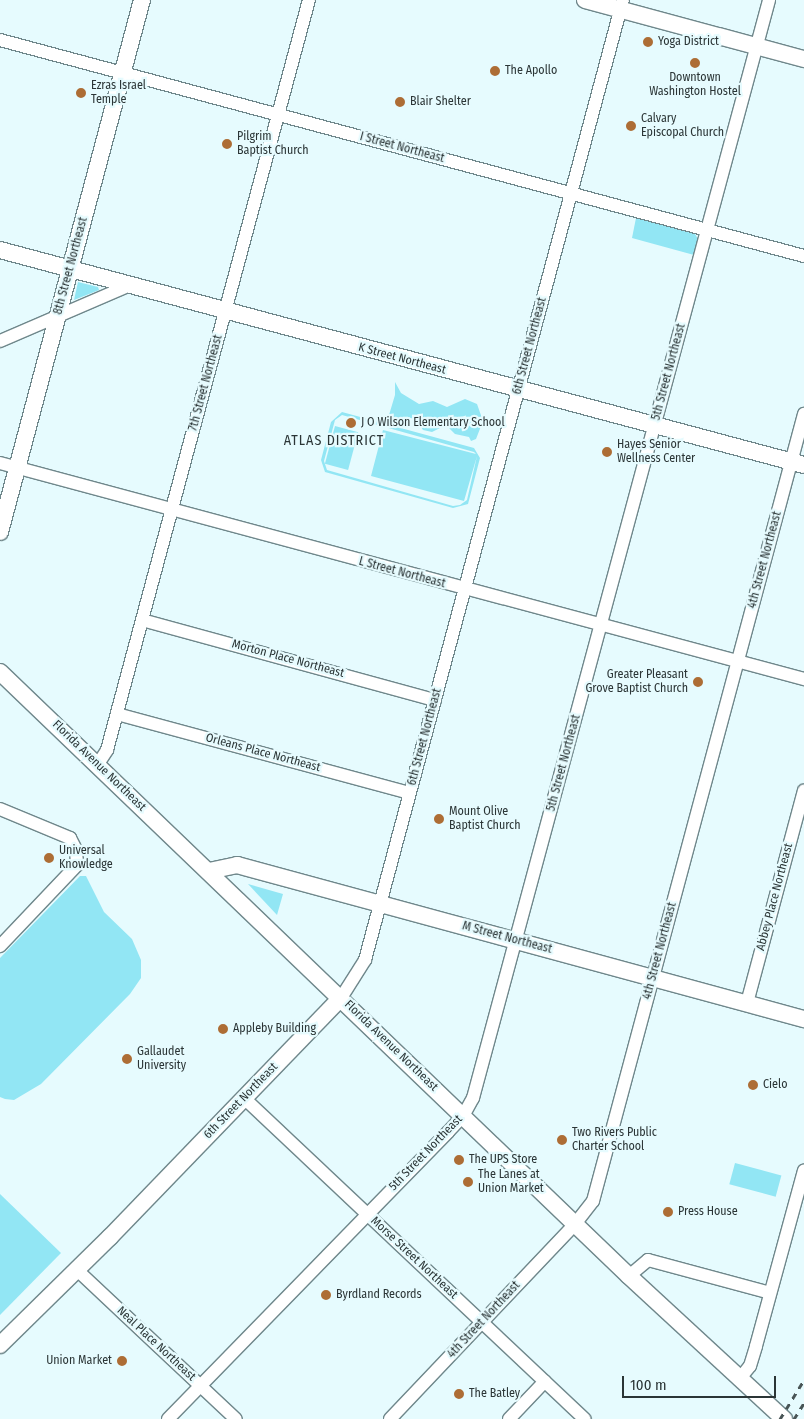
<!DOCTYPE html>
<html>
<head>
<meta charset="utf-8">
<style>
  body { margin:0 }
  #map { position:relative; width:804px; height:1419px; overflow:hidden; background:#e6fbfe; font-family:"Fira Sans Condensed",sans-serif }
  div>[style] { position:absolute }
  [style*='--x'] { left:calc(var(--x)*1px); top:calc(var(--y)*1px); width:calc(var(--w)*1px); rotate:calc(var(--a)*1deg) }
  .green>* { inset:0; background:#92e6f4; transform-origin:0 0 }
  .roads { filter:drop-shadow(1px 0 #6f878b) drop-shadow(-1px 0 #6f878b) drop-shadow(0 1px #6f878b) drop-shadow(0 -1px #6f878b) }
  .minor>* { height:12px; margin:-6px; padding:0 6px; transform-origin:6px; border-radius:6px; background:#fff }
  .major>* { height:16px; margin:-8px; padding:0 8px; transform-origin:8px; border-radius:8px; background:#fff }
  .rail>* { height:3px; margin-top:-1.5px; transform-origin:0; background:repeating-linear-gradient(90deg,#495556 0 6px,transparent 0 12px) }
  .dots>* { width:14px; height:14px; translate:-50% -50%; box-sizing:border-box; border:2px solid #e6fbfe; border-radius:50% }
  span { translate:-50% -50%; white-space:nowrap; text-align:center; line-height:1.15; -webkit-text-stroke:4.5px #e6fbfe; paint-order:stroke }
  .poi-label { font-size:12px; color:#2b3536 }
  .left { translate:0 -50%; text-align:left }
  .right { translate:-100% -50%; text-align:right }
  .street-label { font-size:12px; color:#2b3536 }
  .neighbourhood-label { font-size:14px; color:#2b3536; letter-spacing:1px }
  .scale { position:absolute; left:622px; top:1376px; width:154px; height:22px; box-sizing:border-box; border:2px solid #2b3536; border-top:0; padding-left:6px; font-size:15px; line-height:18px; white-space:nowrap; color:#2b3536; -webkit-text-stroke:4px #e6fbfe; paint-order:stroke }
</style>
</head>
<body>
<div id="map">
  <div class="green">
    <i style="clip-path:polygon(636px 218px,695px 234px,698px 239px,694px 255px,632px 238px)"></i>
    <i style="clip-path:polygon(78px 282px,98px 287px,99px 290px,74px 300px)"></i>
    <i style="clip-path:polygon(395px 382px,401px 393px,419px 404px,433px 401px,447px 407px,465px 399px,477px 404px,483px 421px,476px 439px,471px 441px,469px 437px,455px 434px,446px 425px,432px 432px,423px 430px,415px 418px,397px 419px,395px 422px,389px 415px,395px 395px)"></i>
    <i style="clip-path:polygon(evenodd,342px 412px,474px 448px,480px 458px,468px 504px,453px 508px,325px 472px,321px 460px,331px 422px,342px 412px,342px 415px,474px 452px,476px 454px,383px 430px,371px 476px,464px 501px,477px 456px,467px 500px,460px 505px,453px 506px,327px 470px,324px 461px,335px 420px,342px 415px)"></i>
    <i style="left:335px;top:426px;width:24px;height:39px;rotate:15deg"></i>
    <i style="clip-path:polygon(80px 876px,86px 876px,104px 912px,132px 939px,141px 960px,141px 978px,130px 994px,41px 1084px,14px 1100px,5px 1099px,0 1097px,0 958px)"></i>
    <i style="clip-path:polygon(248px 884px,283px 894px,277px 915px)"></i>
    <i style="left:735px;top:1163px;width:48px;height:22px;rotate:15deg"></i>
    <i style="clip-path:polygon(0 1194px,61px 1253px,0 1315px)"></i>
  </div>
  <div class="roads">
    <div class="minor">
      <i style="--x:0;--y:40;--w:833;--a:15.04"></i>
      <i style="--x:0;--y:341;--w:142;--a:-23.3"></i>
      <i style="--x:0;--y:463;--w:833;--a:15.04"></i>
      <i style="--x:142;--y:620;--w:304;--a:15.3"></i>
      <i style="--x:117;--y:714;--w:303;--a:15.1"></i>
      <i style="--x:98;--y:764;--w:17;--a:-57"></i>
      <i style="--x:107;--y:750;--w:777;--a:-74.93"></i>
      <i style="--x:0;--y:809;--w:76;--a:22.5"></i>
      <i style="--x:70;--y:838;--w:13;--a:63"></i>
      <i style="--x:76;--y:850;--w:15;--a:86"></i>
      <i style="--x:77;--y:865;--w:112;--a:133.5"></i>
      <i style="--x:341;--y:998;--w:45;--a:-57.7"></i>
      <i style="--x:365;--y:960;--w:994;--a:-74.96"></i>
      <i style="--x:747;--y:1003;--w:220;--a:-75"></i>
      <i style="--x:244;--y:1098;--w:468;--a:43.3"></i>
      <i style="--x:76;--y:1269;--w:219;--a:43.2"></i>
      <i style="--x:629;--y:1276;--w:25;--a:-40"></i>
      <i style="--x:648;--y:1260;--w:126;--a:15.1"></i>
      <i style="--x:741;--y:1377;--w:14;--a:-51"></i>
      <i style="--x:750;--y:1366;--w:21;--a:-73"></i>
      <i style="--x:756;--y:1346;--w:182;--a:-74.7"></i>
      <i style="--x:168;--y:1419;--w:401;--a:-45.7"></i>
      <i style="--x:448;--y:1132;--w:22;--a:-47"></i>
      <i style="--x:463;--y:1116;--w:21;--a:-61"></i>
      <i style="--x:473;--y:1098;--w:1137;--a:-74.91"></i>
      <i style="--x:390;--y:1419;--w:269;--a:-46.5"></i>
      <i style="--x:575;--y:1224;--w:29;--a:-52"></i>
      <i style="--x:593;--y:1201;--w:815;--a:-74.99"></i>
      <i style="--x:509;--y:1419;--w:52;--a:-46.5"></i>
    </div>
    <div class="major">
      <i style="--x:585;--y:0;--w:227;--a:15.1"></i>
      <i style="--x:0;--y:250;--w:832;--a:14.97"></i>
      <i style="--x:0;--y:532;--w:551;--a:-75.06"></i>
      <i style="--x:0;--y:672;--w:872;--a:43.84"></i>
      <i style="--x:629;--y:1276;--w:211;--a:42.7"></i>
      <i style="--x:209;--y:871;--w:29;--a:-12"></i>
      <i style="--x:237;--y:865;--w:588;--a:15.2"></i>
      <i style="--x:0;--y:1345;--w:154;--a:-44.5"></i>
      <i style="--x:110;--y:1237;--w:332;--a:-46"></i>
    </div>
  </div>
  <div class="rail">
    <i style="--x:780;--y:1419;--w:46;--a:-58.4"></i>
    <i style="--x:794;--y:1419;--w:19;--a:-58"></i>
  </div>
  <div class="dots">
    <i style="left:648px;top:42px;background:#ad6d35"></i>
    <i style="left:695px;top:63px;background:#ad6d35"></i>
    <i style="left:495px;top:71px;background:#ad6d35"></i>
    <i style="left:81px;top:93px;background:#ad6d35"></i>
    <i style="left:400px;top:102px;background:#ad6d35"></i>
    <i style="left:631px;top:126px;background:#ad6d35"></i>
    <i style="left:227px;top:144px;background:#ad6d35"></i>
    <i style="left:351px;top:423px;background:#ad6d35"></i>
    <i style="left:607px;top:452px;background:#ad6d35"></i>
    <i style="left:698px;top:682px;background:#ad6d35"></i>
    <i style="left:439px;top:819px;background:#ad6d35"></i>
    <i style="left:49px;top:858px;background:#ad6d35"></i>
    <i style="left:223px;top:1029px;background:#ad6d35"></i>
    <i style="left:127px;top:1059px;background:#ad6d35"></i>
    <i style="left:753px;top:1085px;background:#ad6d35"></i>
    <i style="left:562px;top:1140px;background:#ad6d35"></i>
    <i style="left:459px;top:1160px;background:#ad6d35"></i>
    <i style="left:468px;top:1182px;background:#ad6d35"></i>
    <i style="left:668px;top:1212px;background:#ad6d35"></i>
    <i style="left:326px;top:1295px;background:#ad6d35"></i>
    <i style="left:122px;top:1361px;background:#ad6d35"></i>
    <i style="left:459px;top:1394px;background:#ad6d35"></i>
  </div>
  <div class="poi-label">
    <span class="left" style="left:658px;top:42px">Yoga District</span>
    <span class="left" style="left:505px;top:71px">The Apollo</span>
    <span style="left:695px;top:85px">Downtown<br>Washington Hostel</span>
    <span class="left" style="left:91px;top:93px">Ezras Israel<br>Temple</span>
    <span class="left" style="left:410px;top:102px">Blair Shelter</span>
    <span class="left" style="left:641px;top:126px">Calvary<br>Episcopal Church</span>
    <span class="left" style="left:237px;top:144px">Pilgrim<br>Baptist Church</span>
    <span class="left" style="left:361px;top:423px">J O Wilson Elementary School</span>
    <span class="left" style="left:617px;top:452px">Hayes Senior<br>Wellness Center</span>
    <span class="right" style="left:688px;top:682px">Greater Pleasant<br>Grove Baptist Church</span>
    <span class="left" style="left:449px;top:819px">Mount Olive<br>Baptist Church</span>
    <span class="left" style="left:59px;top:858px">Universal<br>Knowledge</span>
    <span class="left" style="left:233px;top:1029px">Appleby Building</span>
    <span class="left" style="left:137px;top:1059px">Gallaudet<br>University</span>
    <span class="left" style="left:763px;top:1085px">Cielo</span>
    <span class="left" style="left:572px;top:1140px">Two Rivers Public<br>Charter School</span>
    <span class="left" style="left:469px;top:1160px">The UPS Store</span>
    <span class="left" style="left:478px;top:1182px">The Lanes at<br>Union Market</span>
    <span class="left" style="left:678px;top:1212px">Press House</span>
    <span class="left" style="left:336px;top:1295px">Byrdland Records</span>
    <span class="right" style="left:112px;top:1361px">Union Market</span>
    <span class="left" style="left:469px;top:1394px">The Batley</span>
  </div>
  <div class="street-label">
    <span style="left:402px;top:148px;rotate:15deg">I Street Northeast</span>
    <span style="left:71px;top:266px;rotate:-75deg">8th Street Northeast</span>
    <span style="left:530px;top:346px;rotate:-75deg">6th Street Northeast</span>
    <span style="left:402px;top:359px;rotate:15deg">K Street Northeast</span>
    <span style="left:669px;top:372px;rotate:-75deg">5th Street Northeast</span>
    <span style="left:206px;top:383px;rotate:-75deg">7th Street Northeast</span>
    <span style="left:765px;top:560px;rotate:-75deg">4th Street Northeast</span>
    <span style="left:402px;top:573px;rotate:15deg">L Street Northeast</span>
    <span style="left:288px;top:659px;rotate:15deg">Morton Place Northeast</span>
    <span style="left:425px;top:737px;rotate:-75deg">6th Street Northeast</span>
    <span style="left:263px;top:753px;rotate:15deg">Orleans Place Northeast</span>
    <span style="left:564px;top:763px;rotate:-75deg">5th Street Northeast</span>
    <span style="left:99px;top:766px;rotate:44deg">Florida Avenue Northeast</span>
    <span style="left:775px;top:897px;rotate:-75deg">Abbey Place Northeast</span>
    <span style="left:507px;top:938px;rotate:15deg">M Street Northeast</span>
    <span style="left:660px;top:951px;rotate:-75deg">4th Street Northeast</span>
    <span style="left:391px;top:1046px;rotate:44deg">Florida Avenue Northeast</span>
    <span style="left:241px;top:1101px;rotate:-46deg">6th Street Northeast</span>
    <span style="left:426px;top:1153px;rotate:-46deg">5th Street Northeast</span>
    <span style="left:414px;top:1258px;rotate:43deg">Morse Street Northeast</span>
    <span style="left:484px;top:1320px;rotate:-47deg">4th Street Northeast</span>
    <span style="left:156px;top:1344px;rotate:43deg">Neal Place Northeast</span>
  </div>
  <div class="neighbourhood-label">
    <span style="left:334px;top:441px">ATLAS DISTRICT</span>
  </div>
  <div class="scale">100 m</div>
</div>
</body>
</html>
